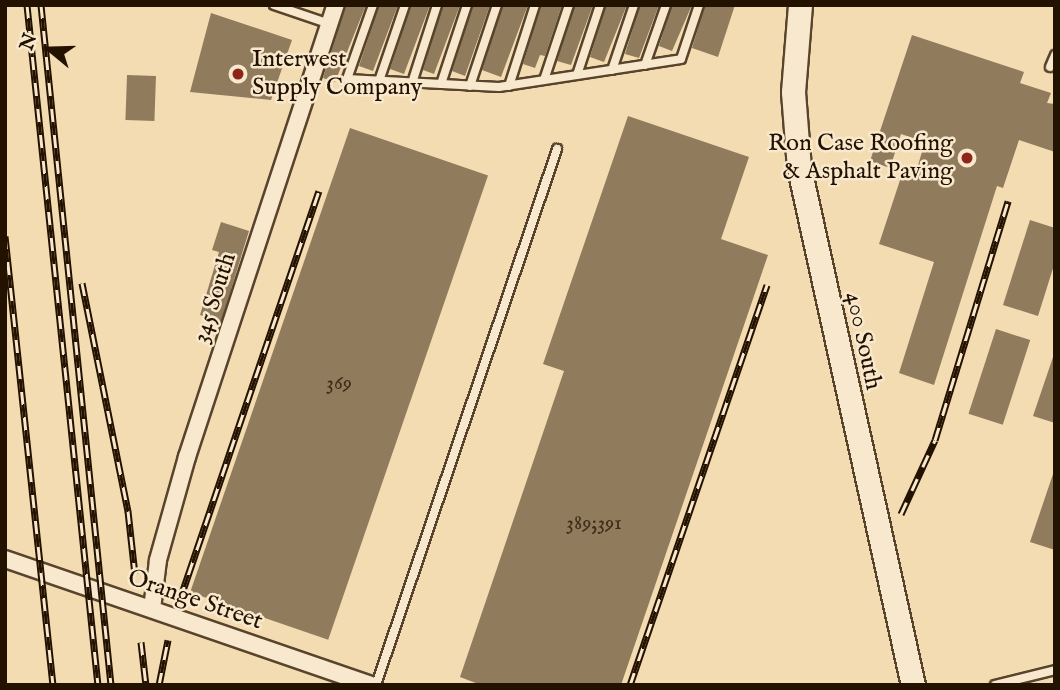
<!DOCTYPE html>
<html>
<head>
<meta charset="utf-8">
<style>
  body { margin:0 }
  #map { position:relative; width:1060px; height:690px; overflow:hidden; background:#f4dcb2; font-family:"IM FELL English",serif }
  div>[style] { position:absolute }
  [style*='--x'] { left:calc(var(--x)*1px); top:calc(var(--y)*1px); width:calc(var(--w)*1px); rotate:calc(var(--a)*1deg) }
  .building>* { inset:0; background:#907b5d; transform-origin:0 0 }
  .roads { filter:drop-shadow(2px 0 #58442c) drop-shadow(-2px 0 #58442c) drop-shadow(0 2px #58442c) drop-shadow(0 -2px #58442c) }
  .lane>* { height:8px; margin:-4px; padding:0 4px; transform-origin:4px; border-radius:4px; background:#f8e8cd }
  .street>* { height:16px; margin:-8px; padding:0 8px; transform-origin:8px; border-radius:8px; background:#f8e8cd }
  .secondary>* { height:23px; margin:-11.5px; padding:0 11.5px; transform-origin:11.5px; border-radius:11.5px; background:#f8e8cd }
  .rail>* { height:7px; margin-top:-3.5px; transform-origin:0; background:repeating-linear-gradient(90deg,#f8e8cd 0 13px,#241200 0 26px); box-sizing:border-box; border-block:2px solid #241200 }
  .dots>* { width:19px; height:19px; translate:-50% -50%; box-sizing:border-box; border:4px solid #f8e8cd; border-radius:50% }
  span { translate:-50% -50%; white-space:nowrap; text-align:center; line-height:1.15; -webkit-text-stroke:5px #f8e8cd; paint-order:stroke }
  .number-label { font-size:21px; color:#3f2c17 }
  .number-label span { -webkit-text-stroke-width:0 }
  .poi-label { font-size:24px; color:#241200 }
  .left { translate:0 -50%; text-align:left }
  .right { translate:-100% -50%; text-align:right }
  .street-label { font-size:24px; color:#241200 }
  .frame { position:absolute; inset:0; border:7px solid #241200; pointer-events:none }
  .north { position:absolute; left:14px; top:14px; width:70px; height:70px; -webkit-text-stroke:5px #f8e8cd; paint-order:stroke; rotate:289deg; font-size:19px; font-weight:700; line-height:28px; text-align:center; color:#241200 }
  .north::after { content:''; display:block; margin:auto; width:24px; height:32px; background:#241200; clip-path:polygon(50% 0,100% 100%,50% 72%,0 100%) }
</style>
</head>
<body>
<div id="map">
  <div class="building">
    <i style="clip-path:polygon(346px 5px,366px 5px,335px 82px,323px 78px)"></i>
    <i style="clip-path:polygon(379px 5px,398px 5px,373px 71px,359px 66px)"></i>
    <i style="clip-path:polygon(411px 5px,430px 5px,404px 74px,390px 69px)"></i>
    <i style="clip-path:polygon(443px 5px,460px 5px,434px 74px,423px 70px)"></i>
    <i style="clip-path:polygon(473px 5px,490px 5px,465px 76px,452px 71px)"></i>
    <i style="clip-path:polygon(503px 5px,528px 5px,501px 77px,482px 70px)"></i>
    <i style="clip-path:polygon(541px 5px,562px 5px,545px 56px,540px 55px,535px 68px,523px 64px)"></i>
    <i style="clip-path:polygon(575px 5px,593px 5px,571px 65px,557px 61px)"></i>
    <i style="clip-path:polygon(606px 5px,627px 5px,604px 62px,590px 57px)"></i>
    <i style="clip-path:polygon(640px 5px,659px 5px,639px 58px,625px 54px)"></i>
    <i style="clip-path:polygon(672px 5px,692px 5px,672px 51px,659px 46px)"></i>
    <i style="clip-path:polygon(705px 5px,735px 5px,718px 57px,692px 48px)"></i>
    <i style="clip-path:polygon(211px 13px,292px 40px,271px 100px,190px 92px)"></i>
    <i style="clip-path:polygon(912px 35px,1024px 72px,1020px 83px,1051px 93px,1047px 103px,1055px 104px,1055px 152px,1019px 140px,1003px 188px,997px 186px,934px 385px,899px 373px,934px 262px,879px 244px,903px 171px,915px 175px,925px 142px,901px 134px,890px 168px,870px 161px)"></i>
    <i style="left:127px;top:75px;width:29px;height:45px;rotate:2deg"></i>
    <i style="clip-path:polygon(628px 116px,749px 157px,721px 239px,768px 255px,621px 685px,481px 685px,460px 677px,564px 371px,543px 364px)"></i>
    <i style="left:350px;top:128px;width:146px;height:491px;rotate:19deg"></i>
    <i style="clip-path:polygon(1030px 220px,1055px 228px,1055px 262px,1038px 316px,1003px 305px)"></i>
    <i style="clip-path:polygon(221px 222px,249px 231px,221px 322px,200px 315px,219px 252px,212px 250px)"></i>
    <i style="left:996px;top:329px;width:36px;height:89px;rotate:18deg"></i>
    <i style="clip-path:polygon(1053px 357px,1055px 357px,1055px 423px,1033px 416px)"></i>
    <i style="clip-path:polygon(1053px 474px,1055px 474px,1055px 550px,1030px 542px)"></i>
  </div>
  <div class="roads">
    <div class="lane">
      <i style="--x:274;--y:5;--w:59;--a:18.7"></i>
      <i style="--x:373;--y:5;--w:78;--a:109.4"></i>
      <i style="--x:347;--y:79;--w:152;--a:3"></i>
      <i style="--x:499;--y:87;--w:184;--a:-8.7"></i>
      <i style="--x:681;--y:59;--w:57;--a:-71.6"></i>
      <i style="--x:645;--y:65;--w:64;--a:-70.7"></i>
      <i style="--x:1050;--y:67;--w:13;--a:-67"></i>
      <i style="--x:612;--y:70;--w:69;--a:-71.3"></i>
      <i style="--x:577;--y:75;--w:74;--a:-71.8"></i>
      <i style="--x:544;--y:80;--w:79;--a:-71.6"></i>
      <i style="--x:379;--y:81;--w:80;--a:-71.1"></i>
      <i style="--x:412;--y:83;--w:82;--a:-72.2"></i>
      <i style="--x:441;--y:84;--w:83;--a:-71.8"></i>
      <i style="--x:470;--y:86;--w:85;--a:-71.6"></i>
      <i style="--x:509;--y:86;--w:85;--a:-72.2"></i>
      <i style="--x:376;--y:685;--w:566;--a:-71.34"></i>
      <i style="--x:995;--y:685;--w:62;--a:-14"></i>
    </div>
    <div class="street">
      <i style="--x:5;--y:559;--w:386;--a:19"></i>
      <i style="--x:152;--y:609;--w:49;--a:-83"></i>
      <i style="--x:158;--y:560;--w:107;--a:-74.3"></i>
      <i style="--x:187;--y:457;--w:476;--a:-71.8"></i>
    </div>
    <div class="secondary">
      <i style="--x:800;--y:5;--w:87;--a:94.6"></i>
      <i style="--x:793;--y:92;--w:76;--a:85.5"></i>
      <i style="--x:799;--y:168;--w:529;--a:77.57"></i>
    </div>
  </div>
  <div class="rail">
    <i style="--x:27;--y:5;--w:684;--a:84.04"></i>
    <i style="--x:41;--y:5;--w:684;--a:84.12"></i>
    <i style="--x:5;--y:236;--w:452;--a:83.9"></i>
    <i style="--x:82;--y:283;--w:233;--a:78.6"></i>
    <i style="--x:128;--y:511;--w:63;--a:83.7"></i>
    <i style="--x:901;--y:514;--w:81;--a:-65.3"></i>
    <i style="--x:935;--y:440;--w:250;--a:-73"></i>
    <i style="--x:180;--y:599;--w:431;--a:-71.2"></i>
    <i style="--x:141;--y:642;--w:43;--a:83.4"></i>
    <i style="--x:159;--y:685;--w:46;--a:-78.7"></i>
    <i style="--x:630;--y:685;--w:423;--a:-71.1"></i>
  </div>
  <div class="dots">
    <i style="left:238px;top:74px;background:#8f2418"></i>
    <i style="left:967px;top:158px;background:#8f2418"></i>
  </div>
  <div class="number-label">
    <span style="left:339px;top:384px">369</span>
    <span style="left:594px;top:524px">389;391</span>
  </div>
  <div class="poi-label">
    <span class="left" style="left:252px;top:74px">Interwest<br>Supply Company</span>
    <span class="right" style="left:953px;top:158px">Ron Case Roofing<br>&amp; Asphalt Paving</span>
  </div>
  <div class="street-label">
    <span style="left:215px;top:298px;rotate:-72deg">345 South</span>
    <span style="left:863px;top:341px;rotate:78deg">400 South</span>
    <span style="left:195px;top:600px;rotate:19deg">Orange Street</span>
  </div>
  <div class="frame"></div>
  <div class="north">N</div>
</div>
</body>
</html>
